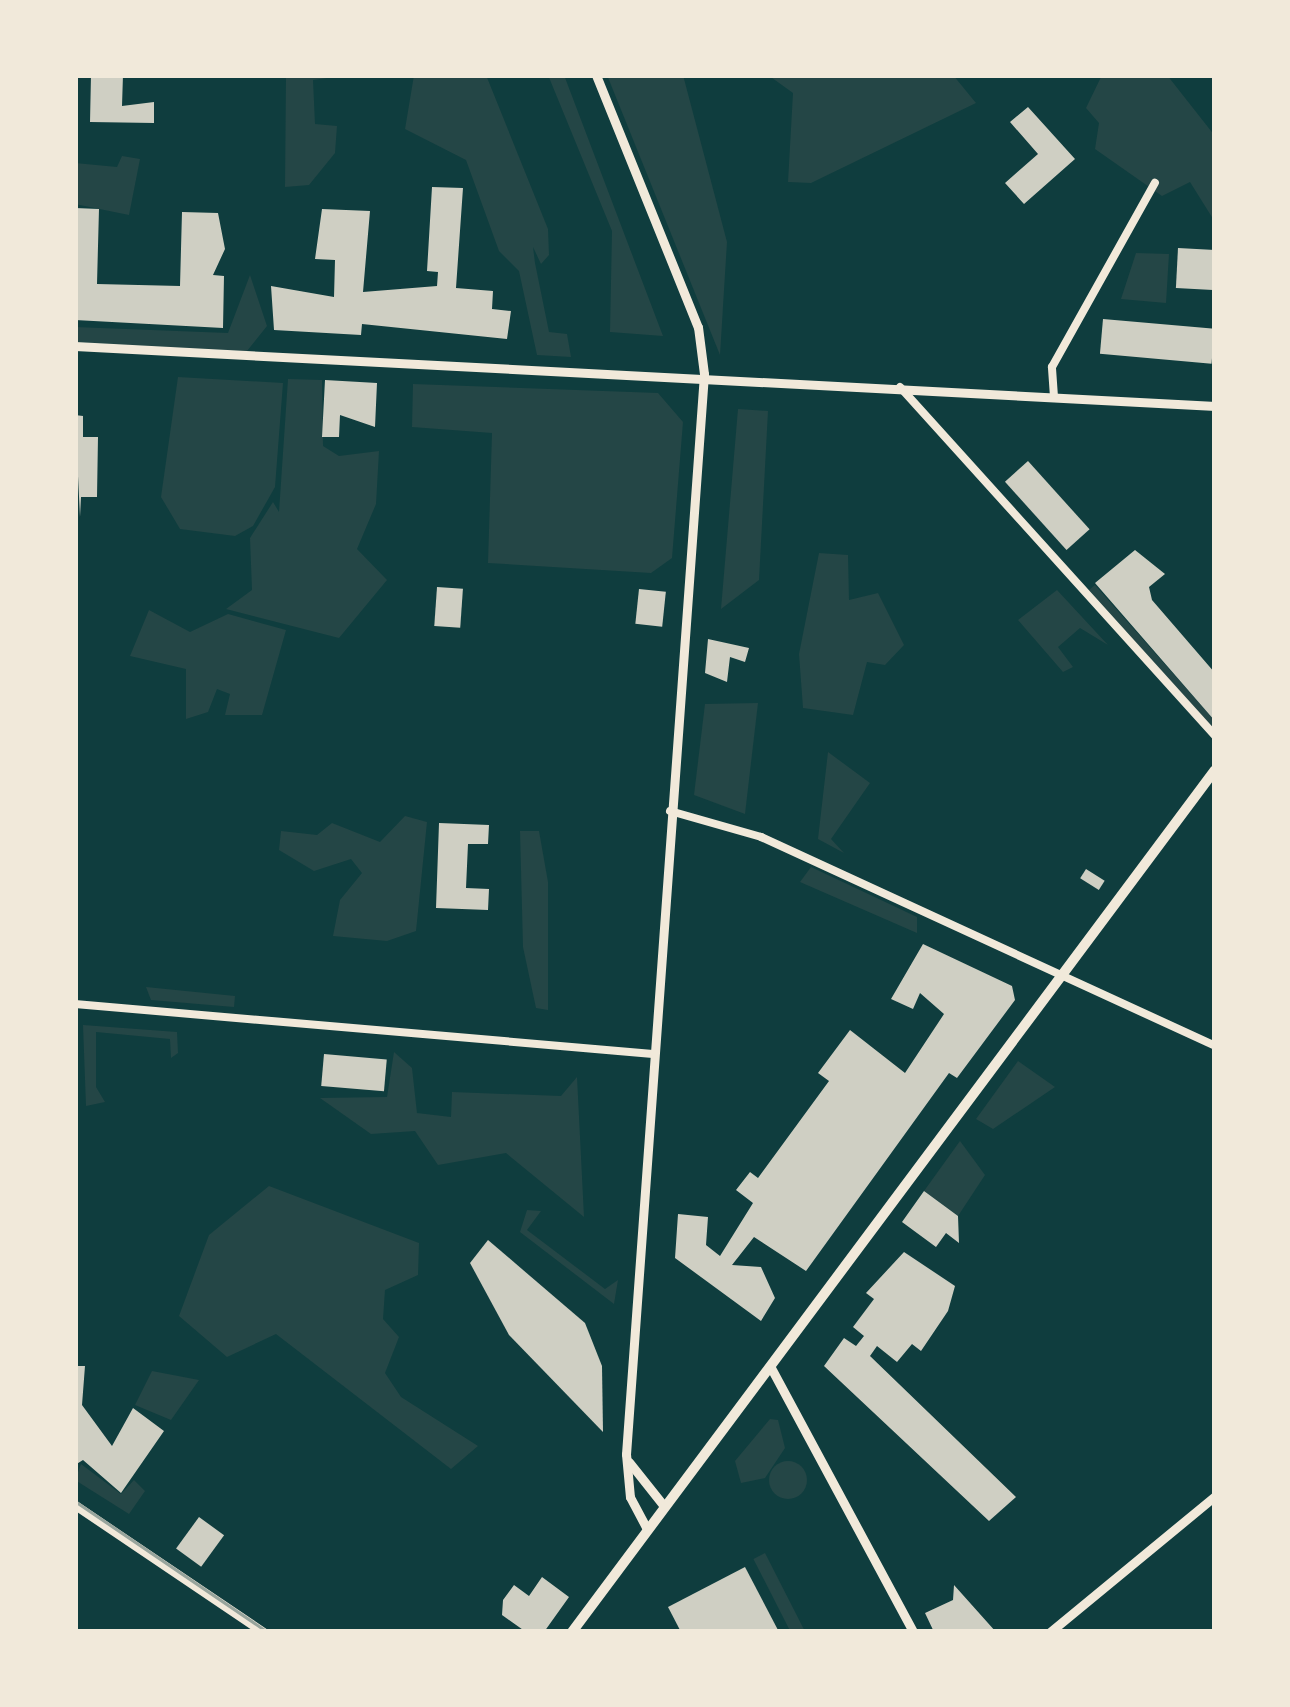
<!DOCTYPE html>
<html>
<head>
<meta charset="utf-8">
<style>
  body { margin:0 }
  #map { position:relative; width:1290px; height:1707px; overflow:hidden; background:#0f3d3e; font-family:Barlow,sans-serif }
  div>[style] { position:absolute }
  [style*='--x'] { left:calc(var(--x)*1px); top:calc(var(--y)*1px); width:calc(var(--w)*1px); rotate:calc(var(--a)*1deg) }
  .green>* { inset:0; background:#244646; transform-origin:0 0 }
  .round { border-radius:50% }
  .building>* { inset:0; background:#cfcfc3; transform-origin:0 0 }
  .minor>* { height:8px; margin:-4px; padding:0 4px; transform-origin:4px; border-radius:4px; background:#f1e9da }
  .tertiary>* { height:9px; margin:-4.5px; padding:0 4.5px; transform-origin:4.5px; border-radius:4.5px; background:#f1e9da }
  .secondary>* { height:10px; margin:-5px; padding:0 5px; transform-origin:5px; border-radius:5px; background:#f1e9da }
  .tram>* { height:2.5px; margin:-1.25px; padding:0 1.25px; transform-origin:1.25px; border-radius:1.25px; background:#97a49c }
  span { translate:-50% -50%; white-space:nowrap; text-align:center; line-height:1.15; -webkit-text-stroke:10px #f1e9da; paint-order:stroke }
  .frame { position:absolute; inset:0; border:78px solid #f1e9da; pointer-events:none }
</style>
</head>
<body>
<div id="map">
  <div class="green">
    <i style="clip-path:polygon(286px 75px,327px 78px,313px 80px,315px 124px,337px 126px,335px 153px,309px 185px,285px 187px)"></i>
    <i style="clip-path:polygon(414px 75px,486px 75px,548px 229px,549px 255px,541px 264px,533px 247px,535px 263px,549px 332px,567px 334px,571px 357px,537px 355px,519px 271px,499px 251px,466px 160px,405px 129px)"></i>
    <i style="clip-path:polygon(548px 75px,564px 75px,663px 336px,610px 332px,612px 231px)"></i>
    <i style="clip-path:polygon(607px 75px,683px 75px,727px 242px,720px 355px)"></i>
    <i style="clip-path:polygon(768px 75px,953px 75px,976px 103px,811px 183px,788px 182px,793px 93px)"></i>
    <i style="clip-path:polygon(1102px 75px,1167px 75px,1215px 136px,1215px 222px,1190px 182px,1162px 196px,1095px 149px,1099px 123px,1086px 108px)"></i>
    <i style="clip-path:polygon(122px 156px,140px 159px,129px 215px,75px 204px,75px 163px,117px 167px)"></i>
    <i style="clip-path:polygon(1136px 253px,1169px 254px,1166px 303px,1121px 299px)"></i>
    <i style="clip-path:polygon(250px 275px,267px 326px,247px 351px,75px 342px,75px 327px,228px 333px)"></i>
    <i style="clip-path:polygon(178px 377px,283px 383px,275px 487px,253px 526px,235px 536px,180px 529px,161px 497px)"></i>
    <i style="clip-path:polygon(288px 379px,322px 380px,323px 446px,339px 456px,379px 451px,376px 504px,357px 549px,387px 580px,339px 638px,226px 609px,252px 590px,250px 538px,273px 502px,279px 512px)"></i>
    <i style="clip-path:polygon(413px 384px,658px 393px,683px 422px,672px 558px,651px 573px,488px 563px,492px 433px,412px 427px)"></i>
    <i style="clip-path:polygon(738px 409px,768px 411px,759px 580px,721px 609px)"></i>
    <i style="clip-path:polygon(819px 553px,848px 555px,849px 600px,878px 593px,904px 645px,885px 665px,867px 662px,853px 715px,803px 708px,799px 654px)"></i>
    <i style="clip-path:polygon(1095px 585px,1215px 721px,1215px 731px,1089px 590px)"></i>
    <i style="clip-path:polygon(1057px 590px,1108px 645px,1080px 628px,1058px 647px,1073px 667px,1063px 672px,1018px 620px)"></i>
    <i style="clip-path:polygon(149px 610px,190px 632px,228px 614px,286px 630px,262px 715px,225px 715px,230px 694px,217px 689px,208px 712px,186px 719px,186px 669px,130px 656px)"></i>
    <i style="clip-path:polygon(758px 703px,745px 814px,694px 795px,705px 704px)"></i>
    <i style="clip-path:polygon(828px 752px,870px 783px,831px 839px,844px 853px,818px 839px)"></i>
    <i style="clip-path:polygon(405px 816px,427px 822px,416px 931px,387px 941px,333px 936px,340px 900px,362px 873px,351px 859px,314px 871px,279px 850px,281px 831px,317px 835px,332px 823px,380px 842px)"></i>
    <i style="clip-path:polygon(520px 831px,539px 831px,548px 882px,548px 1010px,536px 1008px,523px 947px)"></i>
    <i style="clip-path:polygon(811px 867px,917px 917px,917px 933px,800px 882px)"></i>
    <i style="clip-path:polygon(146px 987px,235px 996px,234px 1007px,151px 1000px)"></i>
    <i style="clip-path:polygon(83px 1025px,177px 1032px,178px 1053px,171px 1058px,170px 1039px,96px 1032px,96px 1087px,105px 1102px,86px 1106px)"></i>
    <i style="clip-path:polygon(394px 1052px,412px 1068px,417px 1113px,451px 1117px,452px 1092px,561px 1096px,577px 1077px,584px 1217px,506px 1153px,438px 1165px,415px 1131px,371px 1134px,320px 1098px,387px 1097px)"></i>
    <i style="clip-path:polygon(1018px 1061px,1055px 1087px,993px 1129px,976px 1119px)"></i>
    <i style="clip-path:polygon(960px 1141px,985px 1175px,958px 1216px,924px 1191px)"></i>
    <i style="clip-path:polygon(269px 1186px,419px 1243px,418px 1275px,385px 1290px,383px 1319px,399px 1337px,385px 1373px,401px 1397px,478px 1446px,451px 1469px,276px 1334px,227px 1357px,179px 1316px,209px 1235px)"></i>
    <i style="clip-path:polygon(527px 1210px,541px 1211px,527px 1230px,605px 1289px,618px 1280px,614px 1304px,520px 1232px)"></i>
    <i style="clip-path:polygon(152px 1371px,199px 1380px,171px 1420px,135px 1405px)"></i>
    <i style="clip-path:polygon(770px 1419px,778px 1420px,785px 1448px,765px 1478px,741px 1483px,735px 1461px)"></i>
    <i class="round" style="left:769px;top:1461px;width:38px;height:38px"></i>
    <i style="clip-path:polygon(81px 1464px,121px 1494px,134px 1480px,145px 1491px,129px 1514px,75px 1480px)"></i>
    <i style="left:765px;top:1553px;width:89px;height:13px;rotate:63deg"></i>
  </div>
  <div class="building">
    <i style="clip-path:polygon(91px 75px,123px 75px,122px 106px,154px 102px,154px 123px,90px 122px)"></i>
    <i style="clip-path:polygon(1028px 107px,1075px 159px,1024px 204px,1005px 183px,1038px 154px,1010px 122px)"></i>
    <i style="clip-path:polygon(432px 187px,463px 188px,456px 288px,493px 291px,492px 309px,511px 311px,507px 339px,362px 324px,361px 335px,274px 330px,271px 286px,334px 297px,335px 260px,315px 259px,322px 209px,370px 211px,363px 292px,437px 286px,438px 272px,427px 271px)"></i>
    <i style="clip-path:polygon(75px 208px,99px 209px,97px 284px,180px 286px,182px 212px,218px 213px,225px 249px,213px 275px,224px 276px,223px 328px,75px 320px)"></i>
    <i style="left:1178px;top:248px;width:37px;height:40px;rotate:3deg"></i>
    <i style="left:1103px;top:319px;width:112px;height:35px;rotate:5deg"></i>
    <i style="clip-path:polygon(325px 380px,377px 383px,375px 427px,340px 415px,339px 437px,322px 437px)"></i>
    <i style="clip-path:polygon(75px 415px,83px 416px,83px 437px,98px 437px,97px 497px,81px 497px,80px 517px)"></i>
    <i style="left:1028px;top:461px;width:92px;height:31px;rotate:48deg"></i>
    <i style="clip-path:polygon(1135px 550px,1165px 574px,1149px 587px,1152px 600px,1215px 673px,1215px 721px,1095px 583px)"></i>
    <i style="left:437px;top:587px;width:26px;height:39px;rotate:4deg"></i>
    <i style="left:639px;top:589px;width:27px;height:35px;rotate:6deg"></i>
    <i style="clip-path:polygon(708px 639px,749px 648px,745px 662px,730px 657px,727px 682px,705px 673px)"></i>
    <i style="clip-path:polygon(439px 823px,489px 825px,488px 844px,468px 844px,466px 888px,489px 889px,488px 910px,436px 908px)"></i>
    <i style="left:1086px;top:869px;width:22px;height:11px;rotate:32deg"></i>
    <i style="clip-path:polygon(923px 944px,1012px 986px,1015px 1000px,957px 1078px,949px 1073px,806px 1271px,754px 1237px,732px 1265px,761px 1267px,775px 1298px,761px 1321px,675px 1258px,678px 1214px,708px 1217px,706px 1245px,720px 1256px,753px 1203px,736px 1190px,750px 1172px,758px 1178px,829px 1081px,818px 1073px,850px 1030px,905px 1073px,944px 1014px,920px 993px,913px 1009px,891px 999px)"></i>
    <i style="left:324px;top:1054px;width:63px;height:32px;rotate:5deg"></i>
    <i style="clip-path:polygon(924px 1191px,958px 1216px,959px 1243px,946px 1233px,936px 1247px,902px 1222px)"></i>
    <i style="clip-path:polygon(488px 1240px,585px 1323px,602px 1366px,603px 1432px,509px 1335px,470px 1263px)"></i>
    <i style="clip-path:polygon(904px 1252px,955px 1286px,948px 1311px,921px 1351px,912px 1344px,897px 1362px,877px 1346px,870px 1356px,1016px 1497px,989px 1521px,824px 1366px,844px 1338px,856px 1346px,864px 1336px,853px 1327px,874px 1299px,866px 1293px)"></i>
    <i style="clip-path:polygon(75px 1366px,85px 1366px,82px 1405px,112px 1446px,133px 1408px,164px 1431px,121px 1493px,83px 1460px,75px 1465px)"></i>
    <i style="left:199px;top:1517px;width:31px;height:39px;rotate:36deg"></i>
    <i style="clip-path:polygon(745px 1567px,779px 1632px,681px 1632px,668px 1607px)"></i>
    <i style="clip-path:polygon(542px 1577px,569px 1597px,544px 1632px,526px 1632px,502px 1615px,503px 1600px,514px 1585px,529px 1596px)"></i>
    <i style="clip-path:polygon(954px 1585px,996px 1632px,934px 1632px,925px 1613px,953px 1600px)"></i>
  </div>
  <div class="minor">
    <i style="--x:900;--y:387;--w:470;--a:47.9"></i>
    <i style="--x:1054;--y:397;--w:30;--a:-94"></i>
    <i style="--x:1052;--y:367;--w:211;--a:-60.8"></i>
    <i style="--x:670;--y:811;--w:95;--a:15.9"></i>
    <i style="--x:761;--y:837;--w:500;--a:24.7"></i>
    <i style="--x:75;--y:1004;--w:580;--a:4.94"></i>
  </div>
  <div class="tertiary">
    <i style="--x:596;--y:75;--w:272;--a:68"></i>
    <i style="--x:698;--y:327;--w:47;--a:82.7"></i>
    <i style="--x:704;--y:374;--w:1083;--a:94.13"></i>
    <i style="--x:626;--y:1454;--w:43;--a:84.7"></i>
    <i style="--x:630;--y:1497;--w:36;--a:62"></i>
    <i style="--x:75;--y:346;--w:1142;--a:3.01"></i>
    <i style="--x:770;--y:1366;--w:302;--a:61.7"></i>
    <i style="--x:629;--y:1462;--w:56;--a:51.5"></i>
    <i style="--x:75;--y:1505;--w:227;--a:34"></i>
    <i style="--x:1050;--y:1632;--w:214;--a:-39.5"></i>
  </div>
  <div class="secondary">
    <i style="--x:572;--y:1632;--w:1075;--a:-53.28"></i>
  </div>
  <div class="tram">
    <i style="--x:75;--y:1501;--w:233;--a:34.2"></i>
  </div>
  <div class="frame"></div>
</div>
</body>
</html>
